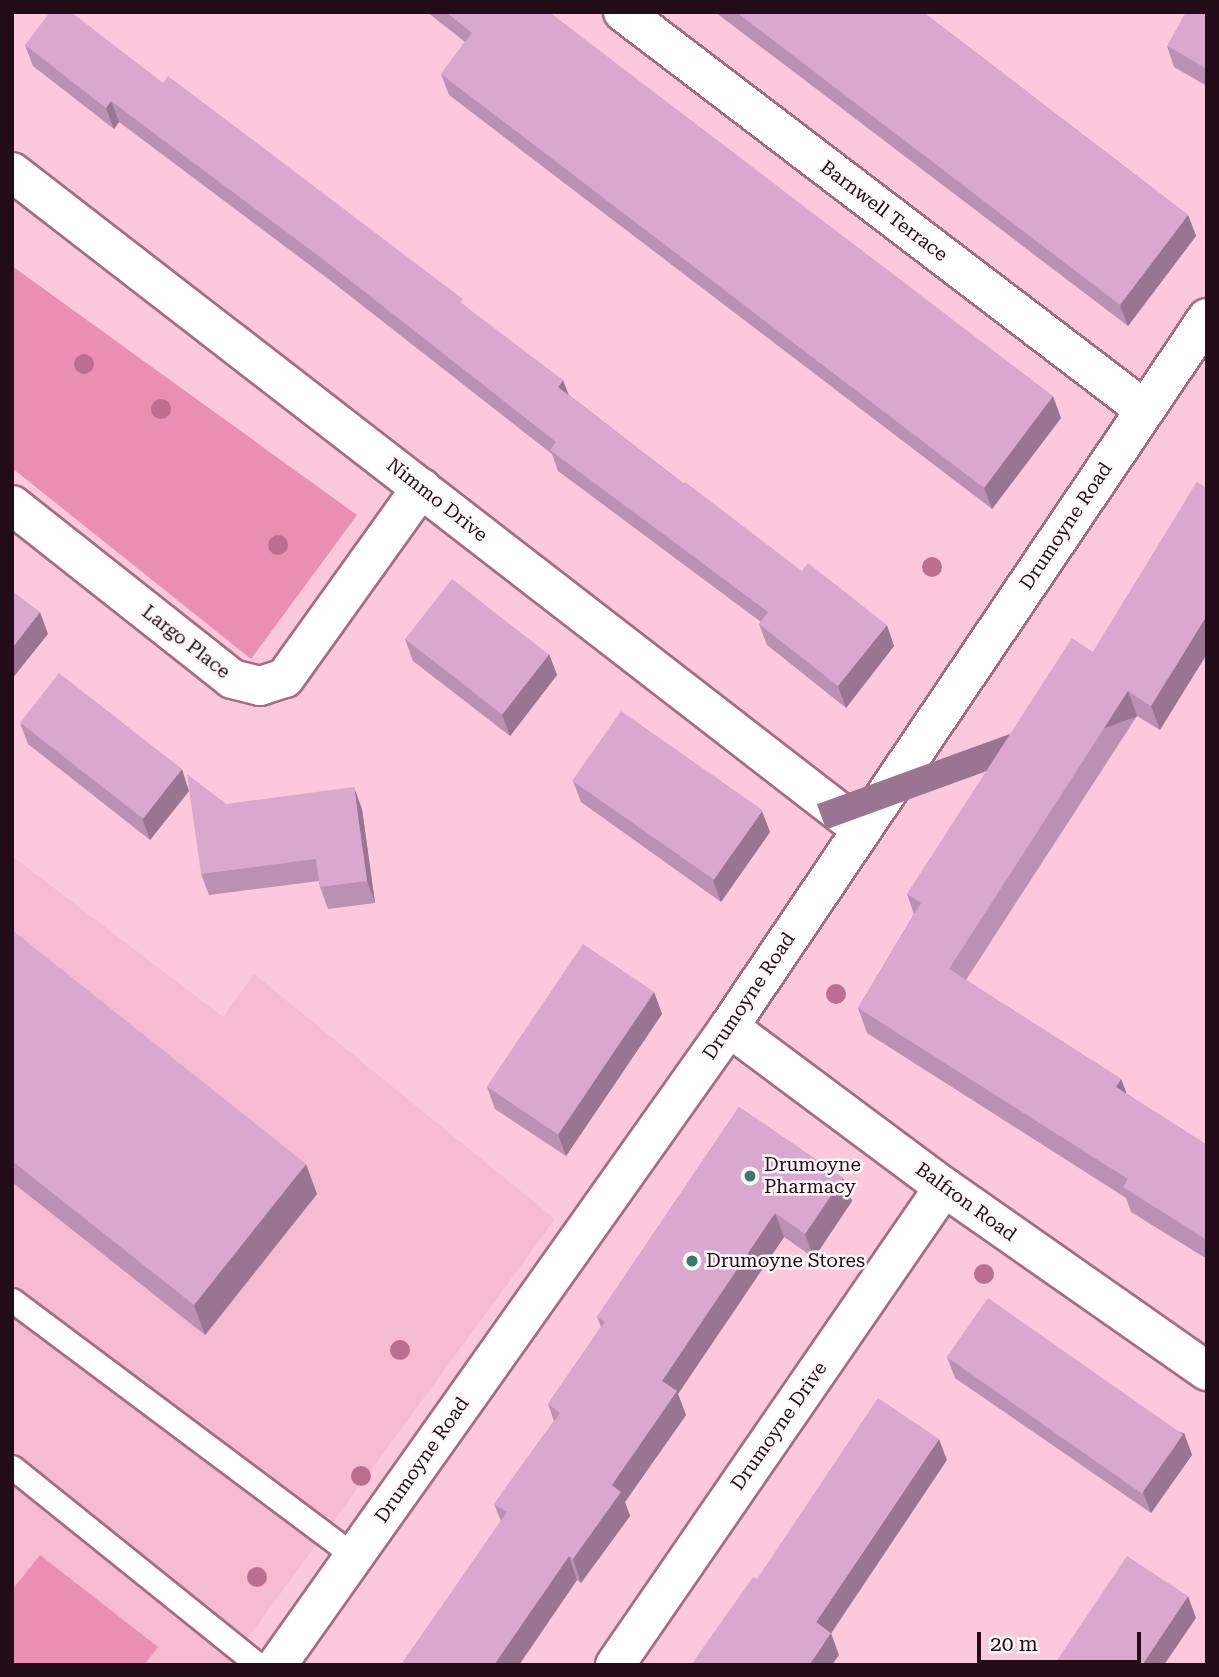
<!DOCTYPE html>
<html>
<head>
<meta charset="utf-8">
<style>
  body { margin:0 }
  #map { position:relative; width:1219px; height:1677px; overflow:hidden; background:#fcc9dc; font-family:"Roboto Serif",serif }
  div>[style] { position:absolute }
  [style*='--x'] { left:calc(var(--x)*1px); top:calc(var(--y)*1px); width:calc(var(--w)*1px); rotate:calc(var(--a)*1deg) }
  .built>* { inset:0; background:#f5bbd1 }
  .green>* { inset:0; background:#ea8fb4 }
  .roads { filter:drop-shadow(2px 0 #a66c83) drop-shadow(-2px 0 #a66c83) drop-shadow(0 2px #a66c83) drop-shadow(0 -2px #a66c83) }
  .lane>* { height:23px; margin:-11.5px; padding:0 11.5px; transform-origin:11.5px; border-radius:11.5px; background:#fff }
  .street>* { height:38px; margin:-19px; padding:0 19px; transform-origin:19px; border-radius:19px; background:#fff }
  .trees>* { width:20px; height:20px; margin:-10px; border-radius:50%; background:#bc6d92 }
  .wall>* { inset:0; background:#bb90b2 }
  .shaded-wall>* { inset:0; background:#997591; transform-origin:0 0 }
  .building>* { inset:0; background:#daa7cf; transform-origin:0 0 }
  .dots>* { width:19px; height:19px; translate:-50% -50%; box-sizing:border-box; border:4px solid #fff8fa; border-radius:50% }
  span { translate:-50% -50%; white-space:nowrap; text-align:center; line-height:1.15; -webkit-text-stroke:5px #fff8fa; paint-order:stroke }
  .street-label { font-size:19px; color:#220c16 }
  .poi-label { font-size:19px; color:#220c16 }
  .left { translate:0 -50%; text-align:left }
  .frame { position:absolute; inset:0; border:14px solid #220c16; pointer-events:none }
  .scale { position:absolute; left:977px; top:1632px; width:164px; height:32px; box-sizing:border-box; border:4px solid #220c16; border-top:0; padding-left:9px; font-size:21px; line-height:24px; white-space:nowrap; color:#220c16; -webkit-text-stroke:5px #fff8fa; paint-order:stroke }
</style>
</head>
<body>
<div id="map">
  <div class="built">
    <i style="clip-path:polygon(12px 856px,223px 1017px,254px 974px,555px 1219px,228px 1665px,12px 1665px)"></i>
  </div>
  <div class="green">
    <i style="clip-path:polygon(12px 266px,357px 515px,251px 659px,12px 468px)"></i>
    <i style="clip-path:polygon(40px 1555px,158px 1647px,144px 1665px,12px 1665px,12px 1590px)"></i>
  </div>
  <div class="roads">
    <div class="lane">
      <i style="--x:12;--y:1300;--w:427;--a:36.8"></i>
      <i style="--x:12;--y:1467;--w:316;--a:38.8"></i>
    </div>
    <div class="street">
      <i style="--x:623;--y:12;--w:656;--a:37.32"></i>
      <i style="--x:12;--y:172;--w:1074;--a:37.73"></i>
      <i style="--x:12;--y:505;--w:280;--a:38.3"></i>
      <i style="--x:232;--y:679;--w:29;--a:14"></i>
      <i style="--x:260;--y:686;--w:26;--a:-18"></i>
      <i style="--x:285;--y:678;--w:234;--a:-54.4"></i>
      <i style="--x:729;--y:1027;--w:268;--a:36.7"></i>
      <i style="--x:944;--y:1187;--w:321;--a:35"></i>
      <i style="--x:277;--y:1665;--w:782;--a:-54.68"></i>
      <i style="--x:729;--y:1027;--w:855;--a:-56.01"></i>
      <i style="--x:615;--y:1665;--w:580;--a:-55.46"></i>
    </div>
  </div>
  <div class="trees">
    <i style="left:84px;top:364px"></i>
    <i style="left:161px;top:409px"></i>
    <i style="left:278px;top:545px"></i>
    <i style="left:932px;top:567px"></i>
    <i style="left:836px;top:994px"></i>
    <i style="left:984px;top:1274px"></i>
    <i style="left:400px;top:1350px"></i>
    <i style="left:361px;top:1476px"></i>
    <i style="left:257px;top:1577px"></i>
  </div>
  <div class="wall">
    <i style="clip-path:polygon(427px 12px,549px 12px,1061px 418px,992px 509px,449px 95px,441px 74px,465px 42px)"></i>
    <i style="clip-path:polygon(715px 12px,923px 12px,1188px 215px,1196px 236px,1128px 326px)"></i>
    <i style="clip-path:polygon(1207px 12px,1207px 86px,1174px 67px,1167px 46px)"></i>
    <i style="clip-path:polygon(25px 45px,163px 83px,465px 306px,569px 395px,894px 646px,846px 708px,767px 645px,759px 624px,761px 622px,558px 471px,552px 454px,331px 281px,119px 122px,114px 129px,33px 66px)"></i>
    <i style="clip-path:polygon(1197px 482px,1160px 730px,1137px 716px,966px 980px,1121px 1079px,1127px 1094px,1207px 1145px,1207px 1259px,1131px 1212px,1126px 1198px,867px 1033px,858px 1008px,914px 914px,907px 894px,1093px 652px)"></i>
    <i style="clip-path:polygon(405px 639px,549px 654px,557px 675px,510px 736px,413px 661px)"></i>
    <i style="clip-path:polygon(20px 723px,189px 791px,150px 840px,28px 744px)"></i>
    <i style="clip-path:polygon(573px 781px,770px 832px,721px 902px,581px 802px)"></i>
    <i style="clip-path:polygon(226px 804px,362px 809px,375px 903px,328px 909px,320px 887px,319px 881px,209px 895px,201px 874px)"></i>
    <i style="clip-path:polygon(12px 930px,317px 1194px,205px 1335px,12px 1182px)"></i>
    <i style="clip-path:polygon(654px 992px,662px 1014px,566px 1156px,495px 1109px,487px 1087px)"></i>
    <i style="clip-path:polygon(739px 1107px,843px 1178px,852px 1201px,814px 1258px,784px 1237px,678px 1394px,686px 1415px,625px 1502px,630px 1516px,581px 1583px,577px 1580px,519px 1665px,401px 1665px,501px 1521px,494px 1504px,554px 1421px,548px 1404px,601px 1327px,597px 1317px)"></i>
    <i style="clip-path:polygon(947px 1357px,1184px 1433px,1192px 1455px,1151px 1513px,955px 1378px)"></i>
  </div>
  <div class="shaded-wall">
    <i style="clip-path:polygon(111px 101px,119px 122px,114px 129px,106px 108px)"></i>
    <i style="clip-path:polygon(1188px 215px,1196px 236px,1128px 326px,1120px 305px)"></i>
    <i style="clip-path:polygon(563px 380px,571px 401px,558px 387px)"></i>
    <i style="clip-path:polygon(1053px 396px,1061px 418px,992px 509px,984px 488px)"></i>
    <i style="clip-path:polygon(40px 612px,48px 634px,12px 679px,12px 648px)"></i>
    <i style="clip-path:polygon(1207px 615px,1207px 654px,1160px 730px,1151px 706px)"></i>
    <i style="clip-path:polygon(887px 625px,894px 646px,846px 708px,838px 686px)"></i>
    <i style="clip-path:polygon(549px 654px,557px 675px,510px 736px,502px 715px)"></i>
    <i style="left:1128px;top:691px;width:27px;height:331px;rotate:70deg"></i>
    <i style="clip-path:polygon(182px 769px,189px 791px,150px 840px,142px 818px)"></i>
    <i style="clip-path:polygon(354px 787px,362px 809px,375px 903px,367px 881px)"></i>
    <i style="clip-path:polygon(762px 811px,770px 832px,721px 902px,713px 880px)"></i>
    <i style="clip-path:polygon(654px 992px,662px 1014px,566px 1156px,558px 1134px)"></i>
    <i style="clip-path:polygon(1121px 1079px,1130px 1103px,1116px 1087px)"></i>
    <i style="clip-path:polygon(306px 1164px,317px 1194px,205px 1335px,194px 1305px)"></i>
    <i style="clip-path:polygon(843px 1178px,852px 1201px,814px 1258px,805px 1234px)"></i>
    <i style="clip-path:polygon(775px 1213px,784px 1237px,678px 1394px,686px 1415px,625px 1502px,630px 1516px,581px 1583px,573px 1559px,612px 1485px,662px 1381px)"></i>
    <i style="clip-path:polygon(1184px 1433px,1192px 1455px,1151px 1513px,1143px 1492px)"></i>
    <i style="clip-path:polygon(939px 1439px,947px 1460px,824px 1644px,816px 1622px)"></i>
    <i style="clip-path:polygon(569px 1556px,577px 1580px,519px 1665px,494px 1665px)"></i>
    <i style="clip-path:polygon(1188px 1596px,1196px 1618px,1164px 1665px,1142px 1665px)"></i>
    <i style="clip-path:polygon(831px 1633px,839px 1655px,832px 1665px,809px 1665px)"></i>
  </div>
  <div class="building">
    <i style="clip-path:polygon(50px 12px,71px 12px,163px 83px,168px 76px,463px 299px,460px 302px,563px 380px,558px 387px,684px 484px,685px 482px,802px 571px,808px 563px,887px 625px,838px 686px,759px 624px,768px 612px,550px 450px,556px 442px,324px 260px,111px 101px,106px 108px,25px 45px)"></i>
    <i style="clip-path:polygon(446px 12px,549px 12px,1053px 396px,984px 488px,441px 74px,472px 33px)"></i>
    <i style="clip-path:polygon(736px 12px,923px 12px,1188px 215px,1120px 305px)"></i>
    <i style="clip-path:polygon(1186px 12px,1207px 12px,1207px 69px,1167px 46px)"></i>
    <i style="clip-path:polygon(1197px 482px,1205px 487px,1207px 484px,1207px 615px,1151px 706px,1128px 691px,949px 969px,1121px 1079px,1116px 1087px,1207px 1145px,1207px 1240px,1123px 1187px,1128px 1179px,858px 1008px,921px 903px,907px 894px,1072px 638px,1093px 652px)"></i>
    <i style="left:452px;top:579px;width:123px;height:76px;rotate:38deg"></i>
    <i style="clip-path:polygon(12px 591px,40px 612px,12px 648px)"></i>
    <i style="left:59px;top:673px;width:156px;height:63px;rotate:38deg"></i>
    <i style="left:621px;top:711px;width:173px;height:85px;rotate:35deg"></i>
    <i style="clip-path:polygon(187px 774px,226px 804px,354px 787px,367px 881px,320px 887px,316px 859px,201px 874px)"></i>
    <i style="clip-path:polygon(12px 930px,306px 1164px,194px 1305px,12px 1161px)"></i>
    <i style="left:583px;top:944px;width:86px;height:172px;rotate:34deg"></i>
    <i style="clip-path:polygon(739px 1107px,843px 1178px,805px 1234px,775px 1213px,662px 1381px,677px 1391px,612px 1485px,621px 1492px,573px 1559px,569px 1556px,494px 1665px,401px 1665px,507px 1512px,494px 1504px,560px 1413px,548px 1404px,605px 1322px,597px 1317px)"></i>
    <i style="left:988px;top:1298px;width:238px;height:72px;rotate:35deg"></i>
    <i style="clip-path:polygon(878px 1398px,939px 1439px,816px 1622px,831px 1633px,809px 1665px,691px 1665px,753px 1577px,757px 1579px)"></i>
    <i style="clip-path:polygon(1127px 1556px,1188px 1596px,1142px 1665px,1054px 1665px)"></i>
  </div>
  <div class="dots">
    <i style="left:750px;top:1176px;background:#397968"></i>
    <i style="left:692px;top:1261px;background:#397968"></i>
  </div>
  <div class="street-label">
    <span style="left:884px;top:211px;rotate:37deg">Barnwell Terrace</span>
    <span style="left:437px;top:500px;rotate:38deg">Nimmo Drive</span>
    <span style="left:1066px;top:526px;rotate:-56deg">Drumoyne Road</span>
    <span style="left:186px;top:642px;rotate:38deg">Largo Place</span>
    <span style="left:749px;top:996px;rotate:-56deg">Drumoyne Road</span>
    <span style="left:966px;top:1202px;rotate:36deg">Balfron Road</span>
    <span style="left:779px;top:1426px;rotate:-55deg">Drumoyne Drive</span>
    <span style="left:422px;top:1460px;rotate:-55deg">Drumoyne Road</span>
  </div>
  <div class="poi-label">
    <span class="left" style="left:764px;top:1176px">Drumoyne<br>Pharmacy</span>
    <span class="left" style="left:706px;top:1261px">Drumoyne Stores</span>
  </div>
  <div class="frame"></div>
  <div class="scale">20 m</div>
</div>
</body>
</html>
